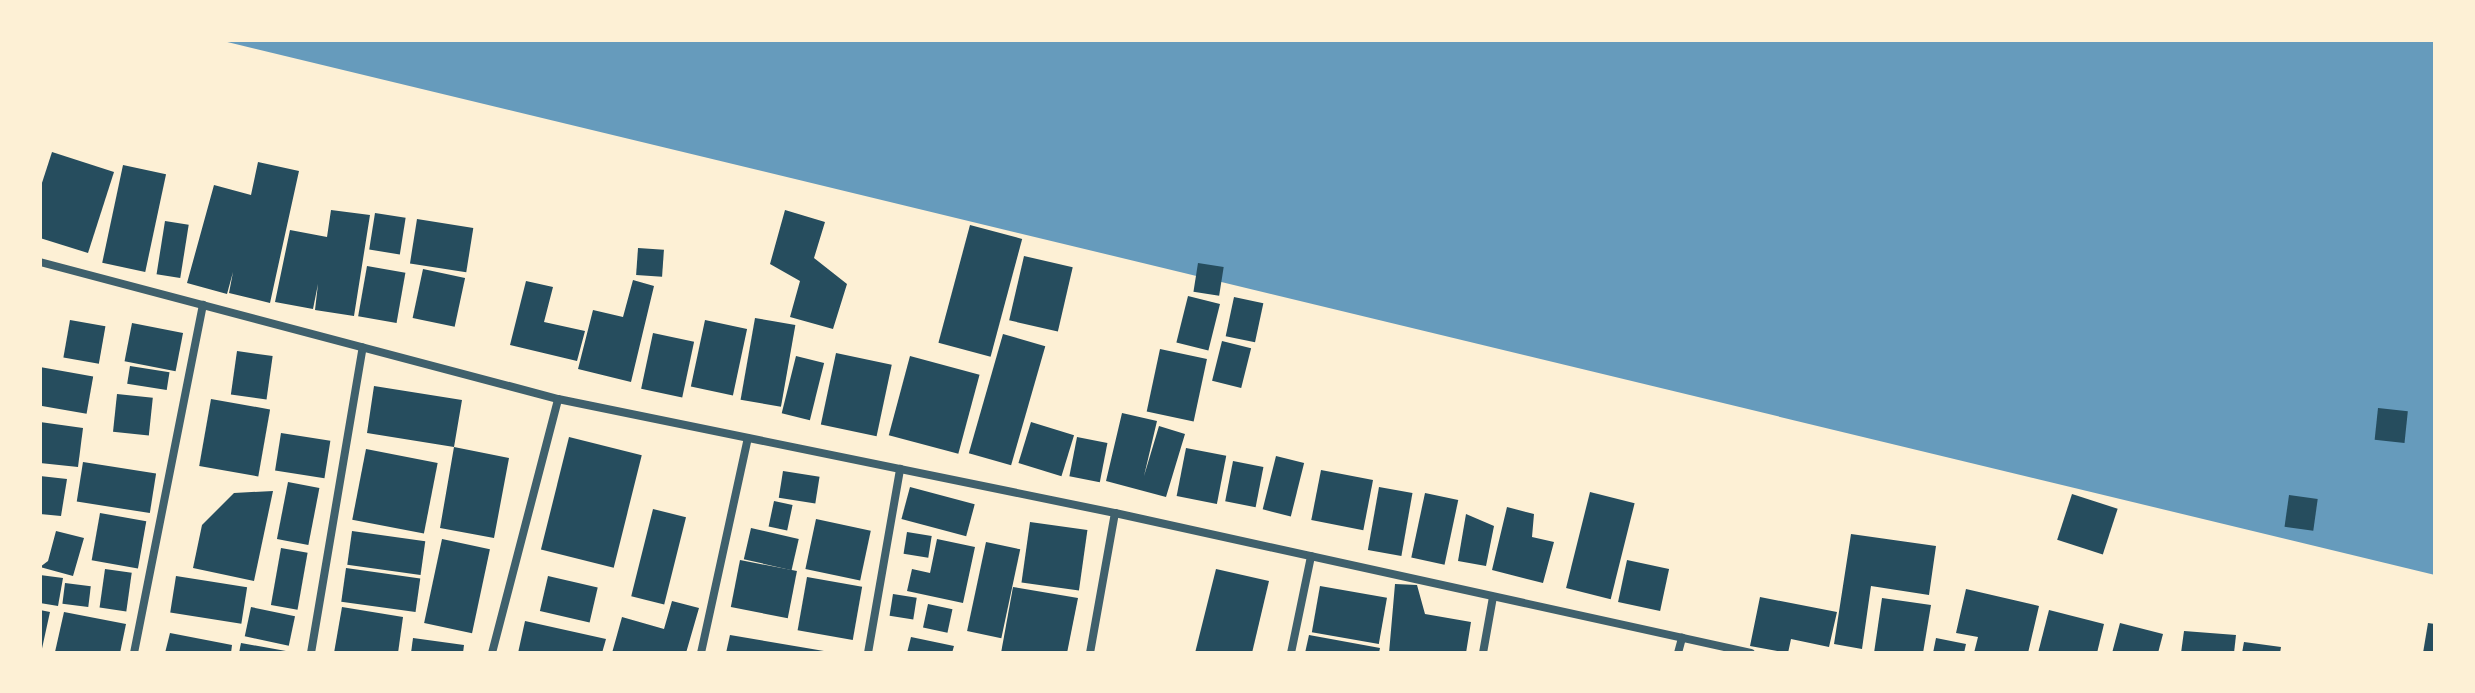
<!DOCTYPE html>
<html>
<head>
<meta charset="utf-8">
<style>
  body { margin:0 }
  #map { position:relative; width:2475px; height:693px; overflow:hidden; background:#fdf0d5; font-family:"Space Grotesk",sans-serif }
  div>[style] { position:absolute }
  [style*='--x'] { left:calc(var(--x)*1px); top:calc(var(--y)*1px); width:calc(var(--w)*1px); rotate:calc(var(--a)*1deg) }
  .water>* { inset:0; background:#669bbc }
  .building>* { inset:0; background:#264d5e; transform-origin:0 0 }
  .minor>* { height:8px; margin:-4px; padding:0 4px; transform-origin:4px; border-radius:4px; background:#3f606c }
  span { translate:-50% -50%; white-space:nowrap; text-align:center; line-height:1.15; -webkit-text-stroke:7px #fdf0d5; paint-order:stroke }
  .frame { position:absolute; inset:0; border:42px solid #fdf0d5; pointer-events:none }
</style>
</head>
<body>
<div id="map">
  <div class="water">
    <i style="clip-path:polygon(219px 40px,2435px 40px,2435px 575px)"></i>
  </div>
  <div class="building">
    <i style="clip-path:polygon(52px 152px,114px 172px,88px 253px,40px 238px,40px 189px)"></i>
    <i style="clip-path:polygon(258px 162px,299px 171px,270px 303px,229px 293px,233px 272px,227px 294px,187px 283px,214px 185px,251px 195px)"></i>
    <i style="left:123px;top:165px;width:44px;height:100px;rotate:12deg"></i>
    <i style="clip-path:polygon(331px 210px,370px 215px,354px 316px,315px 310px,318px 284px,313px 309px,275px 302px,290px 230px,327px 237px)"></i>
    <i style="clip-path:polygon(785px 210px,825px 222px,814px 258px,847px 284px,833px 329px,790px 317px,800px 281px,770px 264px)"></i>
    <i style="left:375px;top:213px;width:31px;height:37px;rotate:9deg"></i>
    <i style="left:417px;top:219px;width:57px;height:45px;rotate:9deg"></i>
    <i style="left:165px;top:221px;width:24px;height:54px;rotate:9deg"></i>
    <i style="left:970px;top:225px;width:54px;height:122px;rotate:15deg"></i>
    <i style="left:638px;top:248px;width:26px;height:27px;rotate:4deg"></i>
    <i style="left:1024px;top:256px;width:50px;height:66px;rotate:13deg"></i>
    <i style="left:1198px;top:263px;width:26px;height:29px;rotate:9deg"></i>
    <i style="left:367px;top:266px;width:39px;height:51px;rotate:10deg"></i>
    <i style="left:423px;top:269px;width:43px;height:50px;rotate:12deg"></i>
    <i style="clip-path:polygon(633px 280px,654px 286px,631px 382px,578px 369px,593px 310px,623px 317px)"></i>
    <i style="clip-path:polygon(526px 281px,553px 287px,544px 322px,585px 331px,577px 361px,510px 345px)"></i>
    <i style="left:1188px;top:296px;width:33px;height:48px;rotate:14deg"></i>
    <i style="left:1234px;top:297px;width:30px;height:40px;rotate:12deg"></i>
    <i style="left:755px;top:318px;width:41px;height:83px;rotate:10deg"></i>
    <i style="left:70px;top:320px;width:36px;height:38px;rotate:10deg"></i>
    <i style="left:705px;top:320px;width:43px;height:68px;rotate:12deg"></i>
    <i style="left:132px;top:323px;width:52px;height:39px;rotate:11deg"></i>
    <i style="left:653px;top:333px;width:42px;height:57px;rotate:12deg"></i>
    <i style="left:1003px;top:334px;width:44px;height:124px;rotate:16deg"></i>
    <i style="left:1222px;top:341px;width:30px;height:41px;rotate:14deg"></i>
    <i style="left:1160px;top:349px;width:48px;height:64px;rotate:12deg"></i>
    <i style="left:237px;top:351px;width:36px;height:44px;rotate:8deg"></i>
    <i style="left:836px;top:353px;width:57px;height:73px;rotate:12deg"></i>
    <i style="left:796px;top:356px;width:29px;height:59px;rotate:14deg"></i>
    <i style="left:910px;top:356px;width:72px;height:82px;rotate:15deg"></i>
    <i style="left:130px;top:366px;width:40px;height:18px;rotate:9deg"></i>
    <i style="left:40px;top:367px;width:54px;height:38px;rotate:10deg"></i>
    <i style="clip-path:polygon(374px 386px,462px 400px,454px 447px,509px 458px,494px 538px,440px 528px,454px 447px,367px 433px)"></i>
    <i style="left:117px;top:394px;width:36px;height:38px;rotate:6deg"></i>
    <i style="left:211px;top:399px;width:60px;height:68px;rotate:10deg"></i>
    <i style="left:2378px;top:408px;width:30px;height:32px;rotate:6deg"></i>
    <i style="clip-path:polygon(1122px 413px,1157px 421px,1144px 476px,1159px 426px,1185px 434px,1166px 497px,1106px 481px)"></i>
    <i style="clip-path:polygon(40px 422px,83px 428px,78px 467px,40px 463px)"></i>
    <i style="left:1031px;top:422px;width:45px;height:43px;rotate:17deg"></i>
    <i style="left:281px;top:433px;width:50px;height:38px;rotate:9deg"></i>
    <i style="left:569px;top:437px;width:75px;height:116px;rotate:14deg"></i>
    <i style="left:1077px;top:437px;width:31px;height:40px;rotate:11deg"></i>
    <i style="left:1186px;top:448px;width:41px;height:49px;rotate:11deg"></i>
    <i style="left:366px;top:449px;width:73px;height:72px;rotate:11deg"></i>
    <i style="left:1276px;top:456px;width:29px;height:55px;rotate:14deg"></i>
    <i style="left:1233px;top:461px;width:31px;height:41px;rotate:11deg"></i>
    <i style="left:83px;top:462px;width:74px;height:40px;rotate:9deg"></i>
    <i style="left:1321px;top:470px;width:53px;height:51px;rotate:11deg"></i>
    <i style="left:783px;top:471px;width:37px;height:27px;rotate:9deg"></i>
    <i style="clip-path:polygon(40px 476px,67px 479px,61px 516px,40px 514px)"></i>
    <i style="left:288px;top:482px;width:32px;height:58px;rotate:11deg"></i>
    <i style="left:910px;top:487px;width:67px;height:33px;rotate:15deg"></i>
    <i style="left:1379px;top:487px;width:34px;height:64px;rotate:10deg"></i>
    <i style="clip-path:polygon(273px 491px,254px 581px,193px 568px,202px 525px,234px 493px)"></i>
    <i style="left:1590px;top:492px;width:46px;height:99px;rotate:14deg"></i>
    <i style="left:1425px;top:493px;width:34px;height:66px;rotate:12deg"></i>
    <i style="left:2072px;top:494px;width:48px;height:48px;rotate:18deg"></i>
    <i style="left:2289px;top:495px;width:29px;height:32px;rotate:8deg"></i>
    <i style="left:774px;top:501px;width:19px;height:26px;rotate:12deg"></i>
    <i style="clip-path:polygon(1507px 507px,1534px 514px,1532px 537px,1554px 542px,1543px 583px,1492px 570px)"></i>
    <i style="left:653px;top:509px;width:34px;height:90px;rotate:14deg"></i>
    <i style="left:100px;top:513px;width:47px;height:48px;rotate:10deg"></i>
    <i style="clip-path:polygon(1466px 514px,1494px 526px,1486px 566px,1458px 561px)"></i>
    <i style="left:816px;top:519px;width:56px;height:51px;rotate:12deg"></i>
    <i style="left:1030px;top:522px;width:58px;height:61px;rotate:8deg"></i>
    <i style="left:751px;top:528px;width:49px;height:32px;rotate:13deg"></i>
    <i style="clip-path:polygon(56px 531px,84px 538px,73px 576px,40px 567px,48px 561px)"></i>
    <i style="left:352px;top:531px;width:74px;height:34px;rotate:8deg"></i>
    <i style="left:907px;top:532px;width:25px;height:22px;rotate:9deg"></i>
    <i style="clip-path:polygon(1851px 534px,1936px 546px,1929px 595px,1871px 586px,1862px 649px,1834px 644px)"></i>
    <i style="left:442px;top:539px;width:49px;height:86px;rotate:12deg"></i>
    <i style="clip-path:polygon(937px 539px,975px 547px,963px 603px,907px 591px,912px 569px,930px 573px)"></i>
    <i style="left:986px;top:542px;width:35px;height:91px;rotate:12deg"></i>
    <i style="left:281px;top:548px;width:27px;height:58px;rotate:10deg"></i>
    <i style="left:740px;top:560px;width:58px;height:48px;rotate:11deg"></i>
    <i style="left:1627px;top:560px;width:43px;height:43px;rotate:12deg"></i>
    <i style="left:346px;top:568px;width:75px;height:34px;rotate:8deg"></i>
    <i style="left:105px;top:569px;width:27px;height:39px;rotate:8deg"></i>
    <i style="clip-path:polygon(1216px 569px,1269px 581px,1252px 653px,1195px 653px)"></i>
    <i style="clip-path:polygon(40px 575px,63px 578px,58px 606px,40px 603px)"></i>
    <i style="left:176px;top:576px;width:72px;height:37px;rotate:9deg"></i>
    <i style="left:548px;top:576px;width:51px;height:36px;rotate:13deg"></i>
    <i style="left:807px;top:577px;width:56px;height:54px;rotate:10deg"></i>
    <i style="left:65px;top:583px;width:26px;height:21px;rotate:7deg"></i>
    <i style="clip-path:polygon(1395px 584px,1417px 585px,1425px 614px,1471px 622px,1466px 653px,1389px 653px)"></i>
    <i style="left:1320px;top:586px;width:68px;height:47px;rotate:10deg"></i>
    <i style="clip-path:polygon(1013px 587px,1078px 598px,1067px 653px,1001px 653px)"></i>
    <i style="clip-path:polygon(1966px 589px,2039px 606px,2028px 653px,1974px 653px,1978px 637px,1956px 633px)"></i>
    <i style="left:893px;top:594px;width:24px;height:22px;rotate:9deg"></i>
    <i style="clip-path:polygon(1760px 597px,1837px 612px,1829px 647px,1791px 639px,1788px 653px,1750px 646px)"></i>
    <i style="clip-path:polygon(1882px 598px,1931px 605px,1923px 653px,1874px 653px)"></i>
    <i style="clip-path:polygon(672px 601px,699px 608px,686px 653px,612px 653px,622px 617px,664px 629px)"></i>
    <i style="left:928px;top:604px;width:25px;height:24px;rotate:12deg"></i>
    <i style="left:251px;top:607px;width:45px;height:30px;rotate:12deg"></i>
    <i style="clip-path:polygon(342px 607px,403px 617px,398px 653px,334px 653px)"></i>
    <i style="clip-path:polygon(40px 610px,50px 612px,41px 653px,40px 653px)"></i>
    <i style="clip-path:polygon(2049px 610px,2104px 624px,2097px 653px,2038px 653px)"></i>
    <i style="clip-path:polygon(64px 612px,126px 624px,120px 653px,55px 652px)"></i>
    <i style="clip-path:polygon(525px 621px,606px 639px,602px 653px,518px 653px)"></i>
    <i style="clip-path:polygon(2120px 623px,2163px 634px,2158px 653px,2112px 653px)"></i>
    <i style="clip-path:polygon(2428px 623px,2435px 624px,2435px 653px,2423px 653px)"></i>
    <i style="clip-path:polygon(2184px 631px,2236px 635px,2234px 653px,2181px 653px)"></i>
    <i style="clip-path:polygon(170px 633px,232px 645px,231px 653px,165px 653px)"></i>
    <i style="clip-path:polygon(730px 635px,824px 651px,824px 653px,726px 653px)"></i>
    <i style="clip-path:polygon(1309px 635px,1380px 648px,1379px 653px,1305px 653px)"></i>
    <i style="clip-path:polygon(911px 637px,954px 646px,952px 653px,907px 653px)"></i>
    <i style="clip-path:polygon(413px 638px,464px 645px,463px 653px,411px 653px)"></i>
    <i style="clip-path:polygon(1936px 638px,1966px 644px,1964px 653px,1933px 653px)"></i>
    <i style="clip-path:polygon(2244px 642px,2281px 647px,2280px 653px,2242px 653px)"></i>
    <i style="clip-path:polygon(241px 643px,286px 651px,285px 653px,239px 653px)"></i>
  </div>
  <div class="minor">
    <i style="--x:40;--y:262;--w:536;--a:14.81"></i>
    <i style="--x:558;--y:399;--w:569;--a:11.57"></i>
    <i style="--x:1115;--y:513;--w:651;--a:12.41"></i>
    <i style="--x:134;--y:653;--w:355;--a:-78.8"></i>
    <i style="--x:311;--y:653;--w:310;--a:-80.4"></i>
    <i style="--x:492;--y:653;--w:262;--a:-75.4"></i>
    <i style="--x:701;--y:653;--w:220;--a:-77.7"></i>
    <i style="--x:868;--y:653;--w:187;--a:-80.1"></i>
    <i style="--x:1090;--y:653;--w:142;--a:-79.9"></i>
    <i style="--x:1291;--y:653;--w:99;--a:-78.3"></i>
    <i style="--x:1483;--y:653;--w:57;--a:-79.9"></i>
    <i style="--x:1678;--y:653;--w:16;--a:-75"></i>
  </div>
  <div class="frame"></div>
</div>
</body>
</html>
